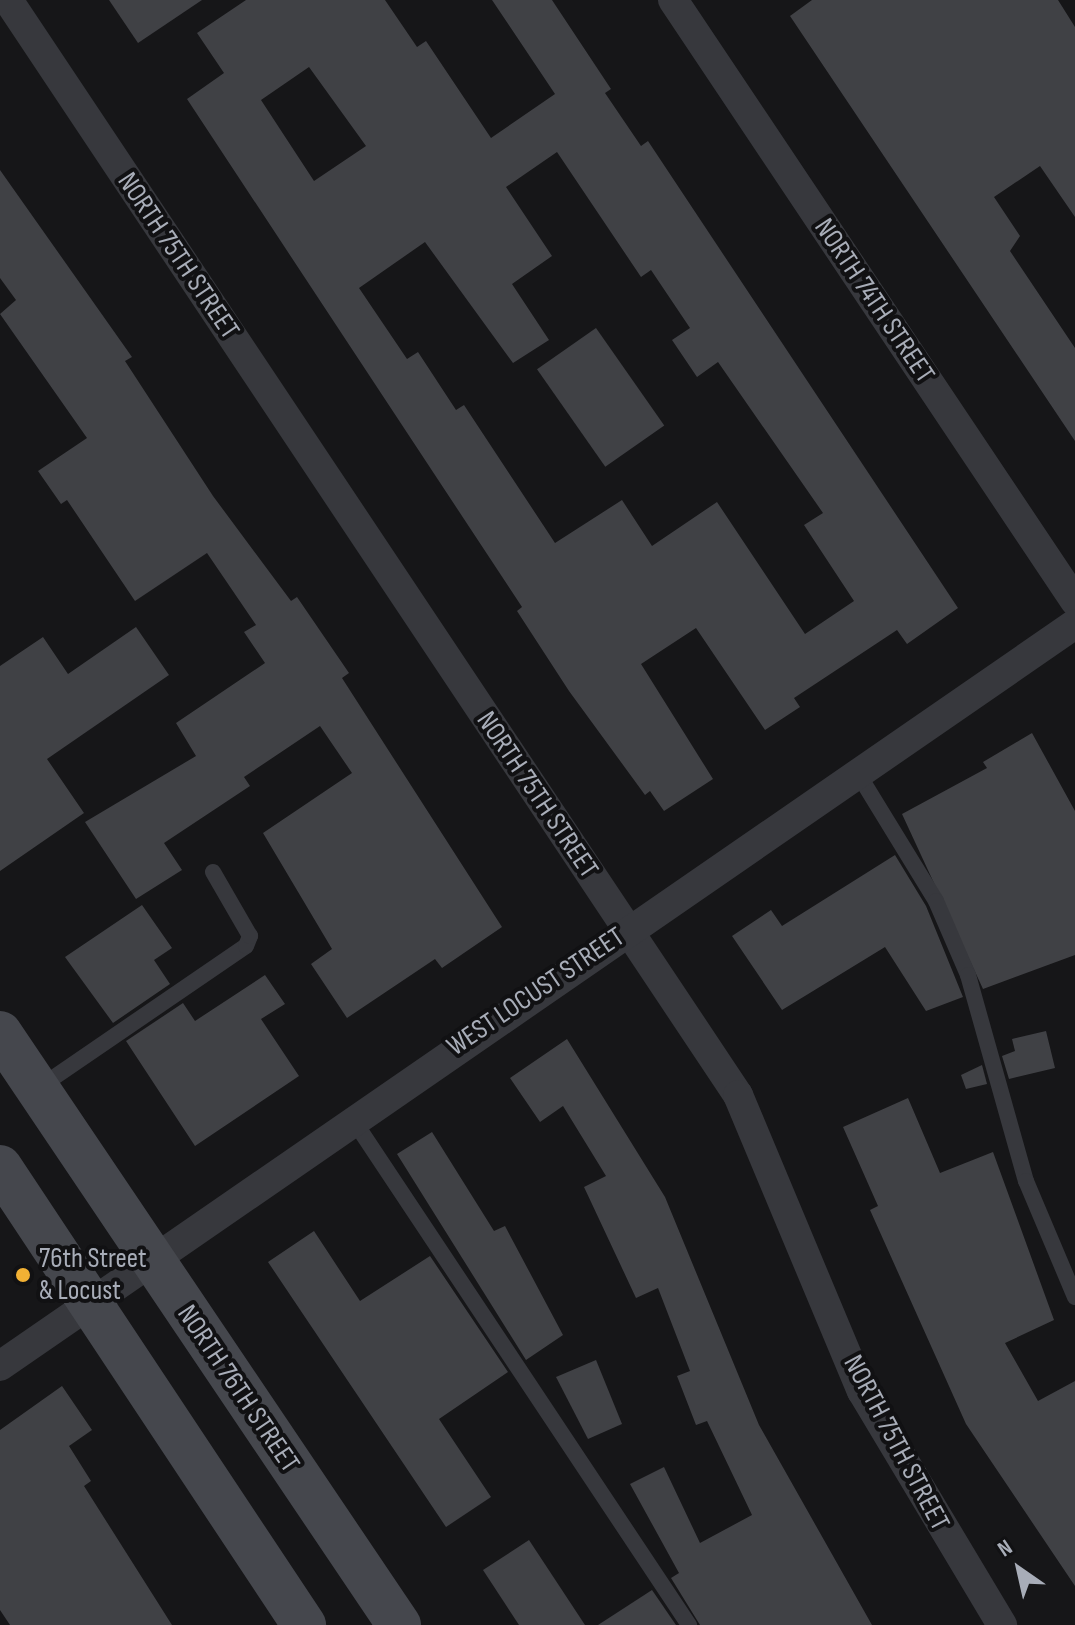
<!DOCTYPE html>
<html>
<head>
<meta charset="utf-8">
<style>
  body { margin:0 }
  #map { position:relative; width:1075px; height:1625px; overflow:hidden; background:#161618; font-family:"Sofia Sans Condensed",sans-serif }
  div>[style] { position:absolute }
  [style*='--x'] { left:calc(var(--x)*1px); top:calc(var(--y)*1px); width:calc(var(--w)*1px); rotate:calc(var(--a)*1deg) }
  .building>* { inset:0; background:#404145; transform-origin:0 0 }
  .service>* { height:16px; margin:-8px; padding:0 8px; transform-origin:8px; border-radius:8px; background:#37383d }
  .minor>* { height:30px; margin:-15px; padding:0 15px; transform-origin:15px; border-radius:15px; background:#37383d }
  .secondary>* { height:44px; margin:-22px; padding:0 22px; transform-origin:22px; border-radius:22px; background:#45474d }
  .dots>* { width:22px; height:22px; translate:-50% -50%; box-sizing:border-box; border:4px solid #111113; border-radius:50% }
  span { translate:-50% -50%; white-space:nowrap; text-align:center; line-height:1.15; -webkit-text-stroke:8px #111113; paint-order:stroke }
  .street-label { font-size:28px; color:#a8adb8 }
  .poi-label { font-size:28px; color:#a8adb8 }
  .left { translate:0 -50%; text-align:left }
  .north { position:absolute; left:979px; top:1529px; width:80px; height:80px; -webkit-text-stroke:6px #111113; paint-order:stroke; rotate:326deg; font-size:22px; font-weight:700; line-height:32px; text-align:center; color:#a8adb8 }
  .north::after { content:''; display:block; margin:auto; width:28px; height:36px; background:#a8adb8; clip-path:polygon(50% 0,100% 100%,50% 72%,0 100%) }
</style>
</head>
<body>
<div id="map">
  <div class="building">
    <i style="clip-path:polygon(109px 0,202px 0,138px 43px)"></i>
    <i style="clip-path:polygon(evenodd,246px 0,385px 0,417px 47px,426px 41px,491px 138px,555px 94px,492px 0,552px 0,611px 89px,605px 93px,641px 146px,648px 141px,958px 608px,907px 644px,897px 630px,794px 698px,800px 707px,765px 730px,696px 628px,641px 664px,713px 779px,664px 811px,650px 791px,645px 795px,569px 691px,517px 611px,522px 607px,187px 99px,224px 73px,197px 33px,246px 0,309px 67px,366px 146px,314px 181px,261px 100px,309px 67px,246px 0,557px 152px,641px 277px,651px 270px,690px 328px,672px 340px,697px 377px,718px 362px,823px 513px,804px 525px,854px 601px,805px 634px,717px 502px,652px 546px,622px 500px,555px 543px,464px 405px,456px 410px,418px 352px,407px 359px,359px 288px,425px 242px,513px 363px,549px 340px,512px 284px,552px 256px,506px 187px,557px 152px)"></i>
    <i style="clip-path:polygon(812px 0,1058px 0,1075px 27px,1075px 217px,1040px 166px,994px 197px,1020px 236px,1010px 251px,1075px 348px,1075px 441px,790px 16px)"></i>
    <i style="clip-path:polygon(0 170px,132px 357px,125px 361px,213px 496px,291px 601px,297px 597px,349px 673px,342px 678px,502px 927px,442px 968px,435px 959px,347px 1018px,311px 964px,332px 949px,263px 833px,352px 773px,320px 726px,244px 777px,250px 786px,164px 843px,182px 870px,136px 899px,85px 822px,196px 756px,176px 723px,265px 663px,244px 632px,256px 625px,207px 553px,135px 601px,67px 500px,61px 504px,38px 471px,87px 438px,0 314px,16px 300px,0 278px)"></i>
    <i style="left:596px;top:328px;width:119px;height:72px;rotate:55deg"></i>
    <i style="clip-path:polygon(136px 627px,169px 675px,47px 759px,84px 813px,0 871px,0 666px,43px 637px,68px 674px)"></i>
    <i style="clip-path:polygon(1032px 733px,1075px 811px,1075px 955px,983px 989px,902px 814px,987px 768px,983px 762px)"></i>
    <i style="clip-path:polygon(895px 855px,926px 906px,963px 997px,926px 1011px,885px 947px,782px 1010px,732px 936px,771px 910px,782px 926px)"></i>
    <i style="clip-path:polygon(142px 905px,172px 948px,154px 960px,170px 984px,113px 1023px,65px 957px)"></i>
    <i style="clip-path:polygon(265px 975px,285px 1004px,261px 1019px,299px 1076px,195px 1146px,126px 1041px,183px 1003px,195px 1021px)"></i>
    <i style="clip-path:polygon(1046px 1031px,1055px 1068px,1009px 1079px,1002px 1056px,1015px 1051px,1012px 1039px)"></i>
    <i style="clip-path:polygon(567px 1039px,665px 1197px,759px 1425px,872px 1625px,700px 1625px,671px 1578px,679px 1573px,630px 1484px,664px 1467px,700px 1543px,752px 1515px,707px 1421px,696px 1425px,677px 1376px,690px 1371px,658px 1288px,636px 1298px,584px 1187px,606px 1176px,563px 1106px,540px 1122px,510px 1078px)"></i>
    <i style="clip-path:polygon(982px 1065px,987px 1084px,966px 1089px,961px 1075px)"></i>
    <i style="clip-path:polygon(908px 1098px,940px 1173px,993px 1152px,1054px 1320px,1005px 1343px,1038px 1401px,1075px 1381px,1075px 1586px,966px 1424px,870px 1210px,878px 1206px,843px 1127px)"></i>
    <i style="clip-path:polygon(432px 1132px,494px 1231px,505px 1226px,563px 1335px,526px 1360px,397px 1154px)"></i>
    <i style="clip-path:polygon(314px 1231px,360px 1301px,430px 1256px,508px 1372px,439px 1419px,491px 1497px,446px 1527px,268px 1262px)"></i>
    <i style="clip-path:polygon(596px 1360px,622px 1424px,588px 1439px,556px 1377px)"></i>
    <i style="clip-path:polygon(62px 1386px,92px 1430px,69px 1446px,91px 1481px,84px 1486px,172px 1625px,10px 1625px,0 1610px,0 1430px)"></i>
    <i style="clip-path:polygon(529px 1540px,585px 1625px,519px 1625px,483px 1570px)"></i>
    <i style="clip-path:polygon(652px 1590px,676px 1625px,598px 1625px)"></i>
  </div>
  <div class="service">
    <i style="--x:857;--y:772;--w:151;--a:58.5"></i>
    <i style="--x:936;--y:901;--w:81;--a:66.6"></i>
    <i style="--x:968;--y:975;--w:214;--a:74.3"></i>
    <i style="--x:1026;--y:1181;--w:126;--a:67.1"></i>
    <i style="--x:37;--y:1089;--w:253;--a:-34.4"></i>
    <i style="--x:246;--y:946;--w:11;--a:-68"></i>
    <i style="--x:250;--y:936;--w:74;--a:-120"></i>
    <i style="--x:352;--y:1118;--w:609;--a:56.39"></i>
  </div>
  <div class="minor">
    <i style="--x:8;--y:0;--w:1316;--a:56.31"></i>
    <i style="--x:738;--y:1095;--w:321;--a:67.3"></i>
    <i style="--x:862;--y:1391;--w:273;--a:59.1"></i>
    <i style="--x:673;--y:0;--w:723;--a:56.22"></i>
    <i style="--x:0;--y:1366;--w:1306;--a:-34.61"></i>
  </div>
  <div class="secondary">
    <i style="--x:0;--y:1033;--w:714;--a:56.02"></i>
    <i style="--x:0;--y:1167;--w:550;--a:56.43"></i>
  </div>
  <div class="dots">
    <i style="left:23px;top:1275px;background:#f2b134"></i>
  </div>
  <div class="street-label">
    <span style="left:178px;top:256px;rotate:56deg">NORTH 75TH STREET</span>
    <span style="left:874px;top:301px;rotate:56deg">NORTH 74TH STREET</span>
    <span style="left:537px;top:795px;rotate:56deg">NORTH 75TH STREET</span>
    <span style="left:536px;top:992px;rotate:-34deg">WEST LOCUST STREET</span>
    <span style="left:238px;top:1389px;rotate:56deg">NORTH 76TH STREET</span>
    <span style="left:896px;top:1443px;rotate:62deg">NORTH 75TH STREET</span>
  </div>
  <div class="poi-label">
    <span class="left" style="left:39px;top:1275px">76th Street<br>&amp; Locust</span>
  </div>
  <div class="north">N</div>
</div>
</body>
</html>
